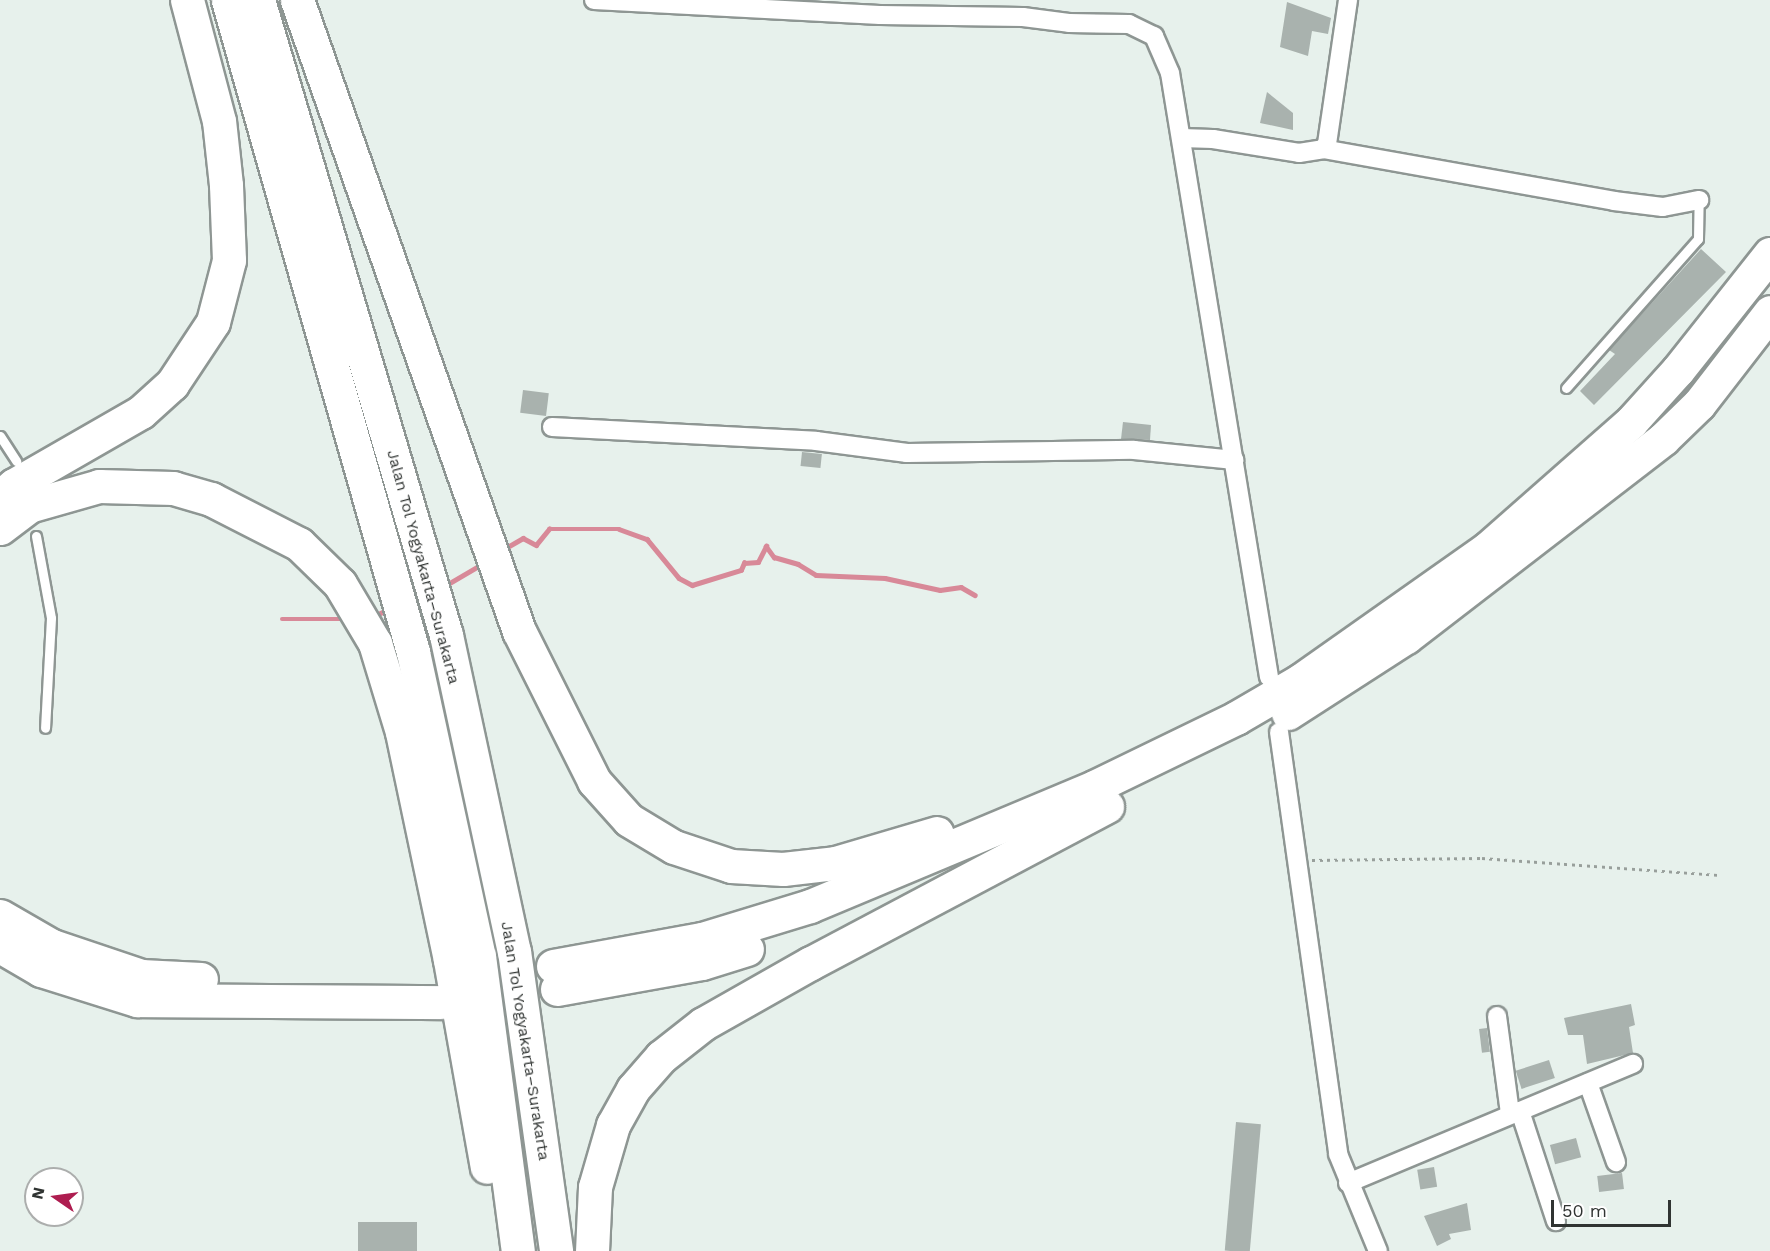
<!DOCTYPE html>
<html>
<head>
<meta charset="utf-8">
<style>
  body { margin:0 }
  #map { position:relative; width:1770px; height:1251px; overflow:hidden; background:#e7f1ec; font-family:"Work Sans",sans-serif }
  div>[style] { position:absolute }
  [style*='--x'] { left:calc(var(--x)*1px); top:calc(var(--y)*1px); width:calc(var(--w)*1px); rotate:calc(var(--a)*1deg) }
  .stream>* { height:4.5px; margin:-2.25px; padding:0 2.25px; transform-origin:2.25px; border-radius:2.25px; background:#d88998 }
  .building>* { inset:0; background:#a9b2ae; transform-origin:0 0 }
  .path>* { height:3px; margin-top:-1.5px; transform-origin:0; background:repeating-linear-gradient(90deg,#989f9b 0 3px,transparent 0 7.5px) }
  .roads { filter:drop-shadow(2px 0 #8e9693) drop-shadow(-2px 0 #8e9693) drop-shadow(0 2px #8e9693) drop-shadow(0 -2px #8e9693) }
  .lane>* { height:9px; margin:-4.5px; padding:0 4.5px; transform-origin:4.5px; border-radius:4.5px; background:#fff }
  .street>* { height:18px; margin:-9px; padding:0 9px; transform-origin:9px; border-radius:9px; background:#fff }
  .highway>* { height:33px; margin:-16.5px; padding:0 16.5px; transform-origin:16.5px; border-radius:16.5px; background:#fff }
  span { translate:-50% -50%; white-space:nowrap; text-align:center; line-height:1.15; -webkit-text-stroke:4.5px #fff; paint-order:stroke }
  .street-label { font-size:16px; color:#303432 }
  .north { position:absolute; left:24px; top:1167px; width:60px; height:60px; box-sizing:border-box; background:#fff; border:2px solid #acaead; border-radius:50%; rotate:283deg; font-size:16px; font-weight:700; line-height:24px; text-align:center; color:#303432 }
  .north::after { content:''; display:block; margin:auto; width:21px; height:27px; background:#ae1d50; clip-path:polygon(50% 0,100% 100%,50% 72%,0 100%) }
  .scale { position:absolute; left:1551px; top:1200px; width:120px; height:27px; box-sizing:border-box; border:3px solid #303432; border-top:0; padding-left:8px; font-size:18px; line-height:21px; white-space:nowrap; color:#303432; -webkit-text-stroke:4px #fff; paint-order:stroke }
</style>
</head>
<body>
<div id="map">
  <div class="stream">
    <i style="--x:504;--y:549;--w:22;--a:-30"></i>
    <i style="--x:523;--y:538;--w:15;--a:28"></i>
    <i style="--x:536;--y:545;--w:21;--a:-51"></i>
    <i style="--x:549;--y:529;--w:70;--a:0"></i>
    <i style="--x:619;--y:529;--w:30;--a:20"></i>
    <i style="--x:647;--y:539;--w:50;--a:50.6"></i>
    <i style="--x:679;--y:578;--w:15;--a:28"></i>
    <i style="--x:692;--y:585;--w:51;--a:-17"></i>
    <i style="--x:741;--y:570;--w:8;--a:-67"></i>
    <i style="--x:744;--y:563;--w:14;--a:-4"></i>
    <i style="--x:758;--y:562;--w:18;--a:-63"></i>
    <i style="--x:766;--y:546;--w:14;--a:54"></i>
    <i style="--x:774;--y:557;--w:25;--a:16"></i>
    <i style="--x:798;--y:564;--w:21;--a:31"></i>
    <i style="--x:816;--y:575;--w:69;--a:2.5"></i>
    <i style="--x:885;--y:578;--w:56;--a:12.3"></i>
    <i style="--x:940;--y:590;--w:21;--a:-8"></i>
    <i style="--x:961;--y:587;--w:16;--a:30"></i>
    <i style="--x:443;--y:587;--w:45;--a:-30.5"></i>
    <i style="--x:374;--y:616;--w:17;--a:-25"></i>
    <i style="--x:282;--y:619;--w:63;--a:0"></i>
  </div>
  <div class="building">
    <i style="clip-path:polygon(1287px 2px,1331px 18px,1328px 34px,1312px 31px,1308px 56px,1280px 47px)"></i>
    <i style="clip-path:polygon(1267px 92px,1293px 113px,1293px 130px,1260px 123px)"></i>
    <i style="clip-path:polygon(1701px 249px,1726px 272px,1594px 405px,1580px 391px,1615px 354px,1609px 350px)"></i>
    <i style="left:523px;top:390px;width:26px;height:23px;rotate:7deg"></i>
    <i style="clip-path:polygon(1123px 422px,1151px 425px,1150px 440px,1121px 439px)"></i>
    <i style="left:802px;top:452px;width:20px;height:14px;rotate:6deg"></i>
    <i style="clip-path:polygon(1631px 1004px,1635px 1025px,1629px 1027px,1633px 1053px,1587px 1064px,1583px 1035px,1568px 1035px,1564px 1018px)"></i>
    <i style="left:1487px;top:1028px;width:24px;height:8px;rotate:83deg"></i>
    <i style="left:1549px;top:1060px;width:19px;height:35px;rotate:72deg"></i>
    <i style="left:1236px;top:1122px;width:25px;height:129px;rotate:5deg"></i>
    <i style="left:1576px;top:1138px;width:20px;height:27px;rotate:75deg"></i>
    <i style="left:1434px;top:1167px;width:20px;height:17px;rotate:81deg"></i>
    <i style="left:1622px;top:1173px;width:16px;height:25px;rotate:83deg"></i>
    <i style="clip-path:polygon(1467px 1203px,1471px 1230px,1449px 1234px,1451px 1239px,1437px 1246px,1424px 1216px)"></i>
    <i style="left:417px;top:1222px;width:29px;height:59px;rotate:90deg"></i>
  </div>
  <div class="path">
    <i style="--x:1312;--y:860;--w:170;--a:-0.7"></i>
    <i style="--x:1482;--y:858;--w:236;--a:4.1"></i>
  </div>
  <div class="roads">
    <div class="lane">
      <i style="--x:1566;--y:388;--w:199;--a:-48.5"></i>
      <i style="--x:1698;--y:239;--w:39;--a:-89"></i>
      <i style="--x:0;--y:436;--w:30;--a:57"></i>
      <i style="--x:36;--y:536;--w:83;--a:79.6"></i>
      <i style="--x:51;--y:618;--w:110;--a:93.1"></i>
    </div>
    <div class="street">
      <i style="--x:594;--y:0;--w:286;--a:3"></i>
      <i style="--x:880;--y:15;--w:143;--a:0.8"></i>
      <i style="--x:1023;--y:17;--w:46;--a:7.4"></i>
      <i style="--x:1069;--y:23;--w:60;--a:1"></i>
      <i style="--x:1129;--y:24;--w:28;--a:26"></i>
      <i style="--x:1154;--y:36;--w:40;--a:66.6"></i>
      <i style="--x:1170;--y:73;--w:612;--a:80.69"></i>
      <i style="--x:1181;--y:138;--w:32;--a:2"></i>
      <i style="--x:1213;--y:139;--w:87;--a:9.2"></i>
      <i style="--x:1299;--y:153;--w:24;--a:-9"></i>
      <i style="--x:1323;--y:149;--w:6;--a:-51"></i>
      <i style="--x:1327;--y:144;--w:146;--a:-81.7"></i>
      <i style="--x:1323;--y:149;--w:296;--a:10.1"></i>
      <i style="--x:1614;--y:201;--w:49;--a:7"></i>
      <i style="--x:1663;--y:207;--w:37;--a:-11"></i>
      <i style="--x:552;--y:427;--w:264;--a:3"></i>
      <i style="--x:816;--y:441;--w:92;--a:7.5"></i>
      <i style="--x:907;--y:453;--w:227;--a:-0.8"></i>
      <i style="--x:1134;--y:450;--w:101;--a:5.7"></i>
      <i style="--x:1279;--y:732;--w:426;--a:82"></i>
      <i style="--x:1338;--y:1154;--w:105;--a:67.6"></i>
      <i style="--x:1497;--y:1016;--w:99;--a:82.4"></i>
      <i style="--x:1588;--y:1083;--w:84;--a:70.5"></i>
      <i style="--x:1520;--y:1111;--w:116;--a:71.9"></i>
      <i style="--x:1348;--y:1183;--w:309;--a:-22.7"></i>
    </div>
    <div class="highway">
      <i style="--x:228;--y:0;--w:678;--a:74.16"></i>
      <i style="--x:413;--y:652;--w:311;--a:77.8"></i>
      <i style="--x:479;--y:956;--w:298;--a:82.5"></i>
      <i style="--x:258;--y:0;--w:662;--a:73.51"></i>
      <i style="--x:446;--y:635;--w:323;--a:77.9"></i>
      <i style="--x:514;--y:951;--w:303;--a:82"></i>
      <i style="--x:297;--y:0;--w:669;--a:70.62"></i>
      <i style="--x:519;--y:631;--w:168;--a:63.4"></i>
      <i style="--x:594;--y:781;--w:52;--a:48.1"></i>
      <i style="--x:629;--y:820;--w:52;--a:31"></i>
      <i style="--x:674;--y:847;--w:60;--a:18.4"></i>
      <i style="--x:731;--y:866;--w:52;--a:3.3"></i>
      <i style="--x:783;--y:869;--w:52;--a:-6.6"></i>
      <i style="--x:835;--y:863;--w:106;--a:-16.4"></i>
      <i style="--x:0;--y:497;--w:18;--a:-41"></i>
      <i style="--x:14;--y:485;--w:146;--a:-29.9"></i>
      <i style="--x:141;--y:412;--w:42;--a:-42.1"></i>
      <i style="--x:172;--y:384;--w:74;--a:-56.5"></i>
      <i style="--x:213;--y:322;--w:64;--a:-75.5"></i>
      <i style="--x:229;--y:260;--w:75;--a:-92.3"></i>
      <i style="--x:226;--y:185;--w:64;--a:-96.2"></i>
      <i style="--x:219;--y:121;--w:125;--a:-104.8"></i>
      <i style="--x:0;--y:528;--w:36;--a:-37"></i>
      <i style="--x:29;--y:506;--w:73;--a:-15.9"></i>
      <i style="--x:99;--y:486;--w:74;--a:1.5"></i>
      <i style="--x:173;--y:488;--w:40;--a:16"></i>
      <i style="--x:211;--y:499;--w:99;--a:27.1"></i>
      <i style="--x:299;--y:544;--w:57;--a:44.3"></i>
      <i style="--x:340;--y:584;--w:69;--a:59.3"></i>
      <i style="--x:375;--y:643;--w:93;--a:73.1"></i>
      <i style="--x:402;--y:732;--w:233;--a:78.1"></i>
      <i style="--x:450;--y:960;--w:210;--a:79.9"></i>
      <i style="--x:1288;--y:713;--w:140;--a:-32.8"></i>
      <i style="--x:1406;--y:637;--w:324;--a:-37.6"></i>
      <i style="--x:1663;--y:439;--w:50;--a:-44.2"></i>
      <i style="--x:1699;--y:404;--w:116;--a:-52.3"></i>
      <i style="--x:0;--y:916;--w:60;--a:30"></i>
      <i style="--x:52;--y:946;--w:94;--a:18.6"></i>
      <i style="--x:141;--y:976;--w:60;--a:2.9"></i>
      <i style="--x:0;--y:946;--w:48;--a:30.3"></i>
      <i style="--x:41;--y:970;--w:101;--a:17.4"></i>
      <i style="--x:137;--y:1000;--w:303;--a:0.4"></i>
      <i style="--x:553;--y:966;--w:151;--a:-10.3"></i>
      <i style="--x:702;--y:939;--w:113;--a:-17"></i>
      <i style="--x:810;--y:906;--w:308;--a:-22.7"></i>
      <i style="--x:1094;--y:787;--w:158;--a:-25.9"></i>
      <i style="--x:1236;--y:718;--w:75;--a:-30.3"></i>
      <i style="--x:1301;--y:680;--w:229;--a:-35.2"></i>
      <i style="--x:1488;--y:548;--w:191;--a:-41.4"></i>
      <i style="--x:1631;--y:422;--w:70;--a:-47.9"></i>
      <i style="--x:1678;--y:370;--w:148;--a:-51.6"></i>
      <i style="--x:557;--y:989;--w:147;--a:-10.2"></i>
      <i style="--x:702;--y:963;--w:47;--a:-17.3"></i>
      <i style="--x:592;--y:1251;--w:64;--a:-87.3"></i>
      <i style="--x:595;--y:1187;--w:65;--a:-73.8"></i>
      <i style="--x:613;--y:1125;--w:41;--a:-60.9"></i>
      <i style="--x:633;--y:1089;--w:43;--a:-48.8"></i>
      <i style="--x:661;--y:1057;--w:53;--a:-38.2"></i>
      <i style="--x:703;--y:1024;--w:124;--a:-29.5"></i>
      <i style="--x:811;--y:963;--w:335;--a:-27.9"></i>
    </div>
  </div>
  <div class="street-label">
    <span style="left:423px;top:567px;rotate:75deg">Jalan Tol Yogyakarta–Surakarta</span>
    <span style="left:525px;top:1041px;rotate:81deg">Jalan Tol Yogyakarta–Surakarta</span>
  </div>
  <div class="north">N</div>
  <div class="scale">50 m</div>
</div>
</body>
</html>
